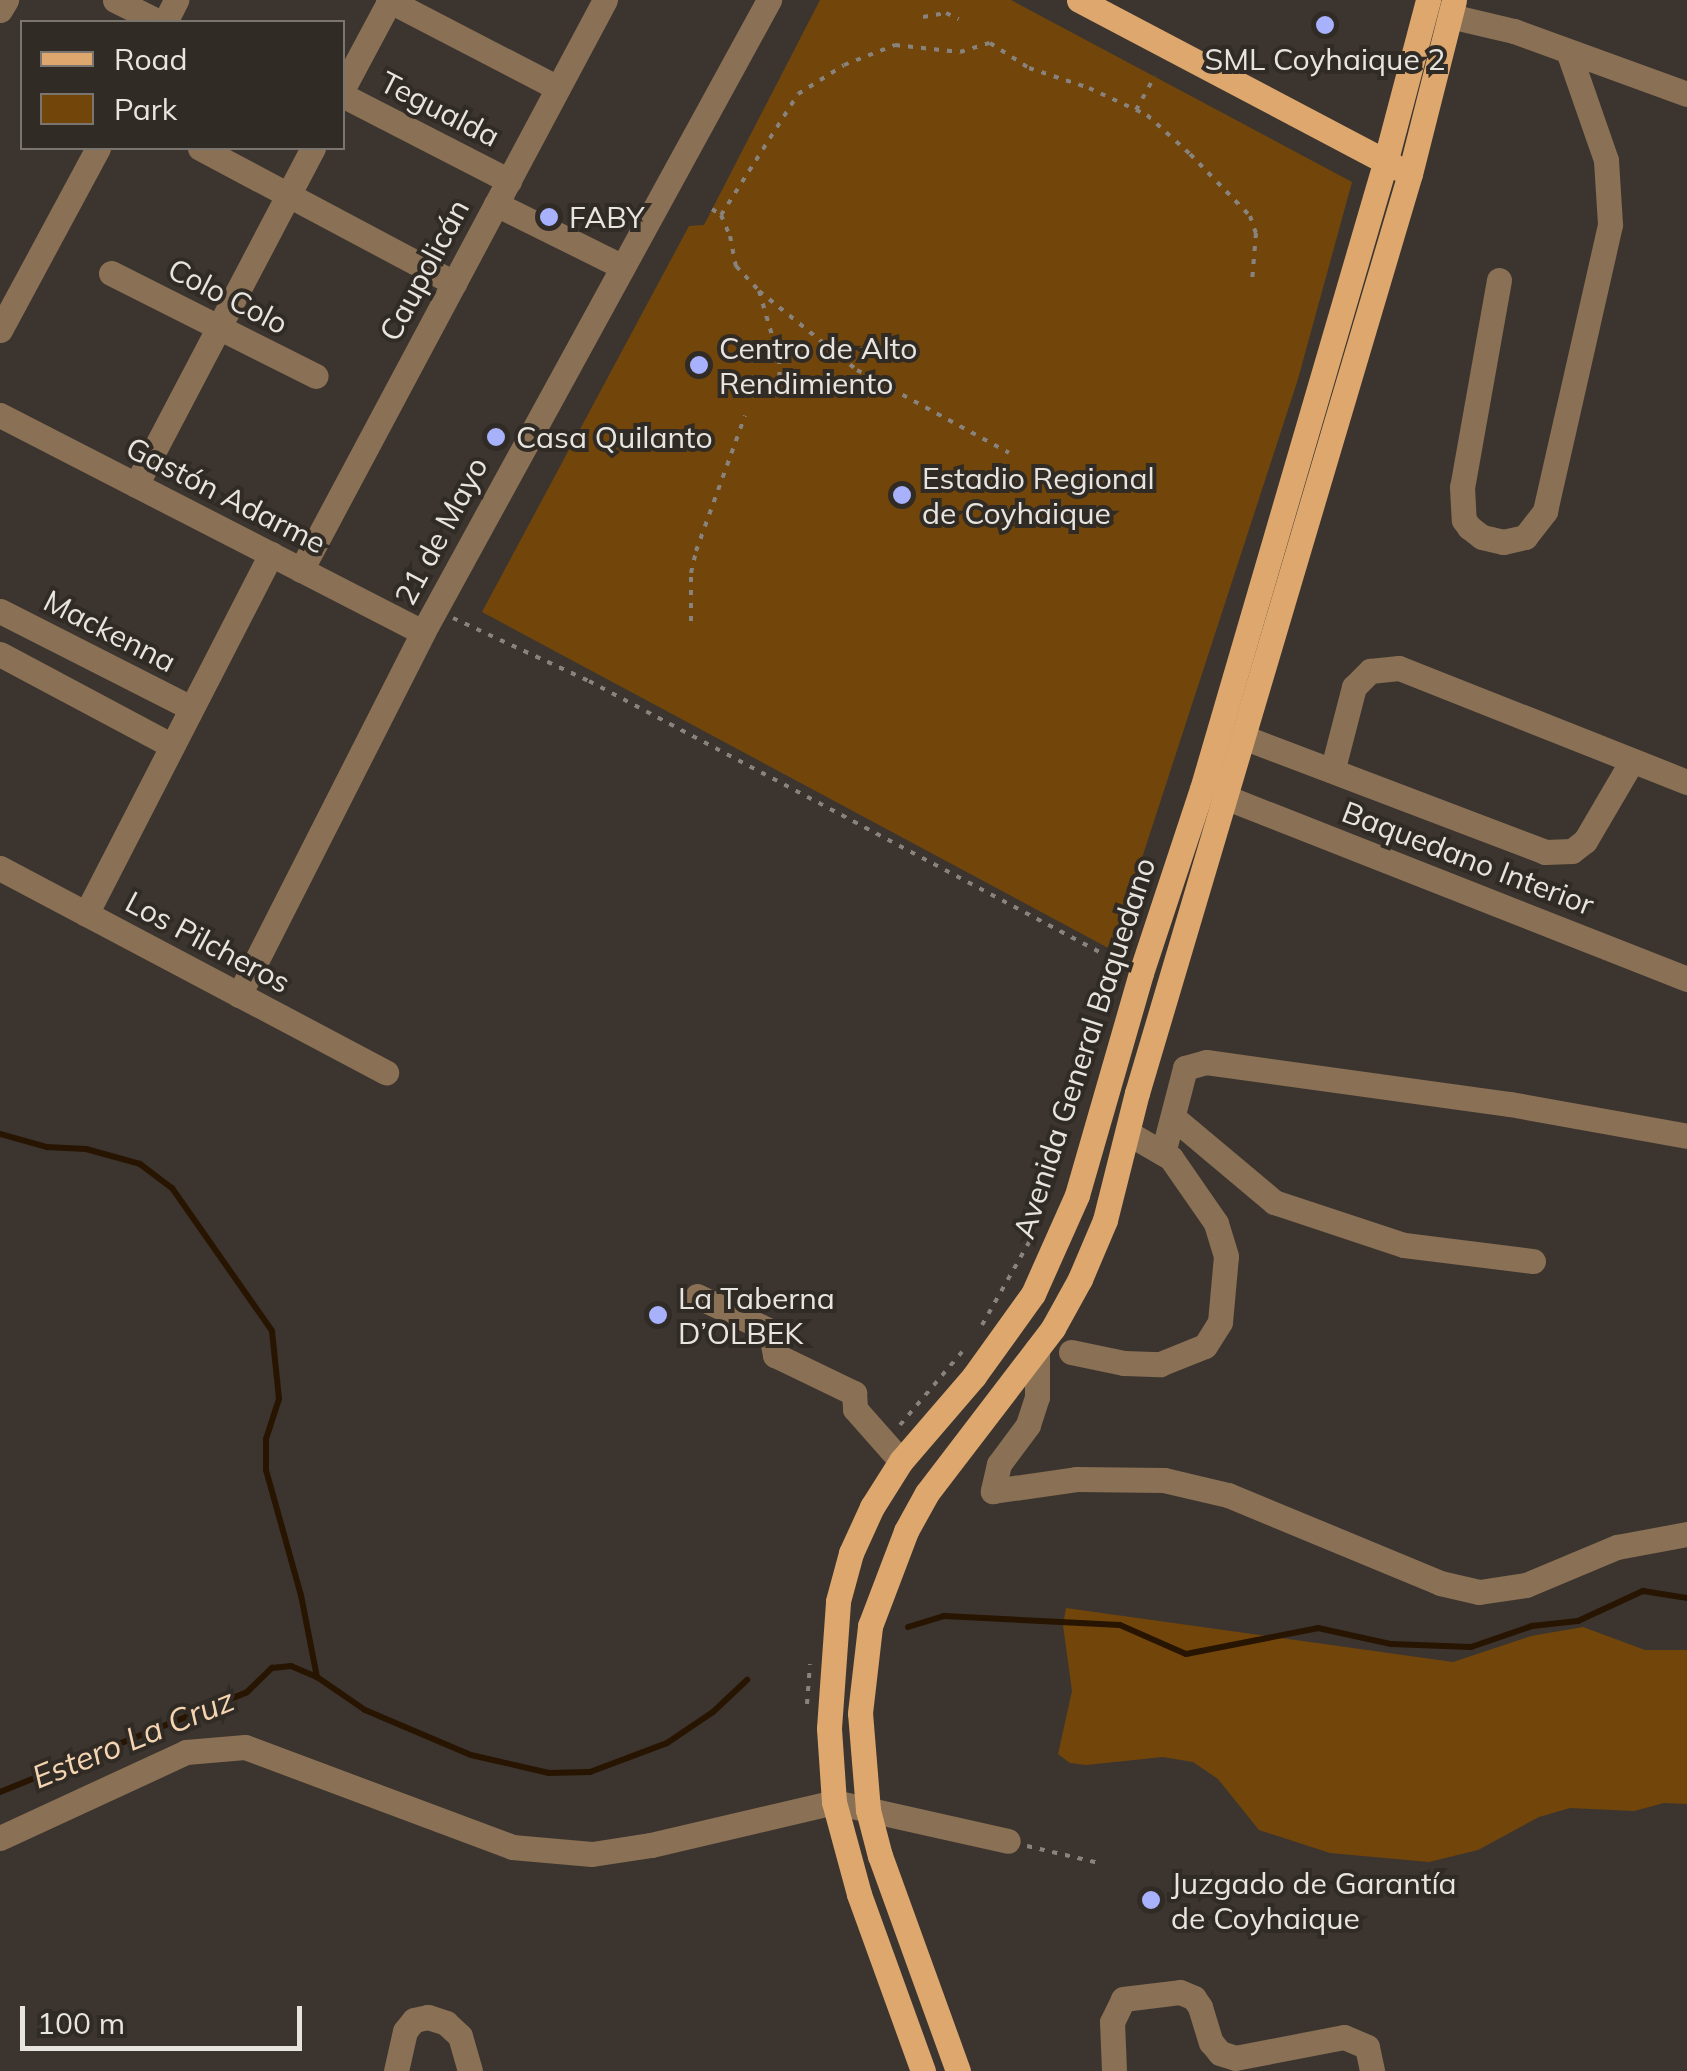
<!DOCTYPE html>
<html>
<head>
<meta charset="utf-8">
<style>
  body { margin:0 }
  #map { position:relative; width:1687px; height:2071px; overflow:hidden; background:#3c352f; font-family:Mulish,sans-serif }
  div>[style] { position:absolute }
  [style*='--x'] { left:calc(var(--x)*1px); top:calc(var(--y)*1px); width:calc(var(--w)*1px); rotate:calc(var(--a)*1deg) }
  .green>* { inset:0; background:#72460a }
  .stream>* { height:6px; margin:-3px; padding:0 3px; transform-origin:3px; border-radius:3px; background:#281501 }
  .path>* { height:4px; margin-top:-2px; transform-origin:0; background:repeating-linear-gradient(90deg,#89837e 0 5px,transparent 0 13px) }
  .minor>* { height:25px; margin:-12.5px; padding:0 12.5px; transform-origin:12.5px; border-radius:12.5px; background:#8a7054 }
  .major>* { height:25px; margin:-12.5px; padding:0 12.5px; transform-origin:12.5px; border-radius:12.5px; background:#dda76d }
  .dots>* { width:28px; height:28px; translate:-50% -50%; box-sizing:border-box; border:5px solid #312b25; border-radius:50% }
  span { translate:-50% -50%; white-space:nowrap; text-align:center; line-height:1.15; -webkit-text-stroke:8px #312b25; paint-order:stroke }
  .poi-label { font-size:30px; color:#e8e4df }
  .left { translate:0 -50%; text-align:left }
  .street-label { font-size:30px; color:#e8e4df }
  .water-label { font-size:32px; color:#f5d4b2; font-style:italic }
  .legend { position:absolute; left:20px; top:20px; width:325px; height:130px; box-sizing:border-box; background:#312b25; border:2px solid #7a756f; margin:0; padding:12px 18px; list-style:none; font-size:30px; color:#e8e4df }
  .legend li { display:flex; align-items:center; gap:20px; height:50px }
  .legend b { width:50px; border:2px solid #7a756f }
  .scale { position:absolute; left:20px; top:2006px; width:282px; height:45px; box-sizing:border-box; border:5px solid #e8e4df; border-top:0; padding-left:12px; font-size:30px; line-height:35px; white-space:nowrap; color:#e8e4df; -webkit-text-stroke:8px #312b25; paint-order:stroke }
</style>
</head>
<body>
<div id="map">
  <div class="green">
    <i style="clip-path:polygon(820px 0,1011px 0,1352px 182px,1298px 379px,1112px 950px,482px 612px,689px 226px,704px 225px)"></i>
    <i style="clip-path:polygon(1066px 1608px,1453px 1662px,1531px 1636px,1583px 1627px,1645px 1650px,1687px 1650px,1687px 1804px,1664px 1803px,1634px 1811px,1570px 1808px,1539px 1817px,1478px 1850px,1429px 1862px,1330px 1853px,1259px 1830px,1218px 1779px,1193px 1762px,1163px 1757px,1086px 1765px,1070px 1763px,1058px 1754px,1072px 1691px,1063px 1625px)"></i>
  </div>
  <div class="stream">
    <i style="--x:0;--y:1134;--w:49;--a:15.5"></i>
    <i style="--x:47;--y:1147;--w:39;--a:3"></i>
    <i style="--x:86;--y:1149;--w:56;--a:15.5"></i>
    <i style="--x:140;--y:1164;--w:40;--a:37"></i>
    <i style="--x:172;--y:1188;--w:174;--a:55"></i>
    <i style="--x:272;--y:1331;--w:68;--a:84.1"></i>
    <i style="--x:279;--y:1399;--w:42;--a:108"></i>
    <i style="--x:266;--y:1439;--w:31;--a:90"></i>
    <i style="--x:266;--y:1470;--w:130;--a:74.4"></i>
    <i style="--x:301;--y:1595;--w:84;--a:79"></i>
    <i style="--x:908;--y:1627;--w:38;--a:-17"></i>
    <i style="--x:944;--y:1616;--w:176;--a:2.9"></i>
    <i style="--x:1120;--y:1625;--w:72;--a:23.7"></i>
    <i style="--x:1186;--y:1654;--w:135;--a:-11.1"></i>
    <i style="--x:1318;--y:1628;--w:75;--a:12.4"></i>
    <i style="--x:1391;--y:1644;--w:80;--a:2.1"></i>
    <i style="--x:1471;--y:1647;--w:65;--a:-19"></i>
    <i style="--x:1532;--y:1626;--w:46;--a:-6.2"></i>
    <i style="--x:1578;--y:1621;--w:72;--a:-24.8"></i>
    <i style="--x:1643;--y:1591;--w:45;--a:9"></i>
    <i style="--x:0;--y:1792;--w:266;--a:-22"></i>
    <i style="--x:247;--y:1692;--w:35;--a:-44"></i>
    <i style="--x:272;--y:1668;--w:19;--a:-6"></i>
    <i style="--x:291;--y:1666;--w:28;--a:23"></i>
    <i style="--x:317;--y:1677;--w:58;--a:34.5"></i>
    <i style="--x:365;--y:1710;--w:115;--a:23"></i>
    <i style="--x:471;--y:1755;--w:80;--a:13"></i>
    <i style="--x:549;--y:1773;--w:41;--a:-1.4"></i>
    <i style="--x:590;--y:1772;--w:82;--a:-20.6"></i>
    <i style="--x:667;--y:1743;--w:55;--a:-34"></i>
    <i style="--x:713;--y:1712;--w:47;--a:-43.3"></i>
  </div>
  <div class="path">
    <i style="--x:923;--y:17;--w:23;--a:-10"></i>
    <i style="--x:946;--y:13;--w:14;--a:25"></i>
    <i style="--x:1136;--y:110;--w:39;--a:-61"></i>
    <i style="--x:712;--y:209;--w:11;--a:34"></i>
    <i style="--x:721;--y:215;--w:23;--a:67"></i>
    <i style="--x:730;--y:236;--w:31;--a:79"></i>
    <i style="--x:736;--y:266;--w:34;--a:47"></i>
    <i style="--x:759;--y:291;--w:126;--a:38.9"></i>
    <i style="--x:857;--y:370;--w:173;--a:28.6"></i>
    <i style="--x:721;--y:215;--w:143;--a:-57.5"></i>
    <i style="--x:798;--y:94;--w:54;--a:-32.2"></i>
    <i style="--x:844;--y:65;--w:55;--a:-21.4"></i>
    <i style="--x:895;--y:45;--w:65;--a:6.1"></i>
    <i style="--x:960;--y:52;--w:31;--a:-17"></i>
    <i style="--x:990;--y:43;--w:46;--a:32.7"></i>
    <i style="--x:1029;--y:68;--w:63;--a:18.4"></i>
    <i style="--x:1089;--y:88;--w:64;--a:25"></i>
    <i style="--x:1147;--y:115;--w:58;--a:42.2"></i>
    <i style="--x:1190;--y:154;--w:86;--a:45.9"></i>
    <i style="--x:1250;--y:216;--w:18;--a:71"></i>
    <i style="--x:1256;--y:233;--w:49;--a:94.7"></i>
    <i style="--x:759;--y:291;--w:71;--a:73.6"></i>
    <i style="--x:779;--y:359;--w:23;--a:88"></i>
    <i style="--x:453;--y:618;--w:150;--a:24.9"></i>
    <i style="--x:589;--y:681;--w:606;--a:27.96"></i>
    <i style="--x:691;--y:621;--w:48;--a:-90"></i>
    <i style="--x:691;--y:573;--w:23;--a:-77"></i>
    <i style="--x:696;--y:551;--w:144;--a:-70.1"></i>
    <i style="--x:982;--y:1325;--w:101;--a:-60.4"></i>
    <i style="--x:900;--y:1425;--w:96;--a:-49.7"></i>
    <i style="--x:807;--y:1704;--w:40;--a:-85.7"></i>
    <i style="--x:1027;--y:1846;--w:74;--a:13.3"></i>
  </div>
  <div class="minor">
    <i style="--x:115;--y:0;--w:49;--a:26.6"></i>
    <i style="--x:388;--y:0;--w:191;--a:27.4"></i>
    <i style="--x:0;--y:10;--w:12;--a:-59"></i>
    <i style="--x:1450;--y:16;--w:66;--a:13.2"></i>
    <i style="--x:1514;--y:31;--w:184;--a:20"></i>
    <i style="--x:165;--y:22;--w:25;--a:-63"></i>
    <i style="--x:342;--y:90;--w:102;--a:-61.9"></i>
    <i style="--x:342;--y:95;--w:188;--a:27.2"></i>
    <i style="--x:200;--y:148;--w:288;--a:28"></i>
    <i style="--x:496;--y:204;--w:140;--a:26.4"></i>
    <i style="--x:111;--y:273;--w:229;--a:26.7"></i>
    <i style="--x:1499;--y:280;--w:210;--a:100.1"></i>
    <i style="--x:1462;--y:487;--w:33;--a:87"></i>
    <i style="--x:1464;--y:520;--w:9;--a:54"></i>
    <i style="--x:1469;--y:527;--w:16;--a:38"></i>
    <i style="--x:1482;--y:537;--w:22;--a:13"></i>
    <i style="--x:1503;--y:542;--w:23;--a:-13"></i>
    <i style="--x:1525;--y:537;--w:33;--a:-52"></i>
    <i style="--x:1545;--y:511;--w:294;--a:-77.2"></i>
    <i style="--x:1610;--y:224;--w:64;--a:-93.6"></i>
    <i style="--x:1606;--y:160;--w:115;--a:-109.2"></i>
    <i style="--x:0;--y:330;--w:207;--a:-61.7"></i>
    <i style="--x:0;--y:415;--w:475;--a:27.2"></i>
    <i style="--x:136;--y:485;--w:381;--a:-62.3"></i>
    <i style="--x:301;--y:570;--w:646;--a:-61.93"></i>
    <i style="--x:0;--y:611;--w:214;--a:26.9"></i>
    <i style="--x:0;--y:654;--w:195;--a:28.1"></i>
    <i style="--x:1243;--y:737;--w:323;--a:20.8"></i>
    <i style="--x:1545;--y:852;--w:27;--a:-2"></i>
    <i style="--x:1572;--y:851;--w:16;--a:-38"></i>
    <i style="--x:1585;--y:841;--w:93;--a:-59.6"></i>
    <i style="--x:1333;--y:768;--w:84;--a:-75.5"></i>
    <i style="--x:1354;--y:687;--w:23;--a:-45"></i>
    <i style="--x:1370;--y:671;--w:29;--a:-6"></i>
    <i style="--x:1399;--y:668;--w:310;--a:21.6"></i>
    <i style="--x:1225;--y:797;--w:497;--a:21.5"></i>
    <i style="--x:0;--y:868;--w:437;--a:27.9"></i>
    <i style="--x:86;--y:914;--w:405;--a:-62.8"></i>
    <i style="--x:239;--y:995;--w:407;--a:-63.1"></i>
    <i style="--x:423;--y:632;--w:721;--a:-61.3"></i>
    <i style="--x:1174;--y:1118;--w:131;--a:40"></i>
    <i style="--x:1274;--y:1202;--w:137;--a:18.3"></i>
    <i style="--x:1404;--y:1245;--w:130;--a:7.1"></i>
    <i style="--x:1163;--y:1153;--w:88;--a:-75.5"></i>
    <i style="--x:1185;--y:1068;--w:22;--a:-16"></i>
    <i style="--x:1206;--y:1062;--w:307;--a:7.9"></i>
    <i style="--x:1510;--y:1104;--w:180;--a:10.2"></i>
    <i style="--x:697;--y:1296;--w:81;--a:25.6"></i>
    <i style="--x:770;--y:1331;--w:25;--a:78"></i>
    <i style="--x:775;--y:1355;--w:88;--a:25.7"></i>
    <i style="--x:854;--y:1393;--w:16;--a:86"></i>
    <i style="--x:855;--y:1409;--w:69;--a:48.5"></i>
    <i style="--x:1037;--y:1349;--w:48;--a:90"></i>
    <i style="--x:1037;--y:1397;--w:29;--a:108"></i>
    <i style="--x:1028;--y:1425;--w:49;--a:126.6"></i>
    <i style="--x:999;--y:1464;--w:28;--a:103"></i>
    <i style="--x:993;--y:1491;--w:84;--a:-8.2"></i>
    <i style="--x:1076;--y:1479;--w:88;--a:0.7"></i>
    <i style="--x:1164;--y:1480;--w:66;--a:13.2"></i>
    <i style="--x:1228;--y:1495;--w:230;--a:22.5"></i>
    <i style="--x:1440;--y:1583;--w:40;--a:13"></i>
    <i style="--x:1479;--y:1592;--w:48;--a:-8.5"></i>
    <i style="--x:1526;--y:1585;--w:99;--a:-22.7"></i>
    <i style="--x:1617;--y:1547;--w:71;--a:-10.5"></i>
    <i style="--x:1071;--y:1352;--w:54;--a:11.7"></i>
    <i style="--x:1124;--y:1363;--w:36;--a:2"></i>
    <i style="--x:1160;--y:1364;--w:48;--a:-21.8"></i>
    <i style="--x:1205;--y:1346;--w:28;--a:-58"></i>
    <i style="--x:1220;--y:1322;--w:66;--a:-84.8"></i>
    <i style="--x:1226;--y:1256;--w:34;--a:-107"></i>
    <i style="--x:1216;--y:1223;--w:79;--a:-124.7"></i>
    <i style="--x:1171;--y:1158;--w:50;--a:-149.8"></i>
    <i style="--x:0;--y:1838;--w:205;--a:-24.8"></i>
    <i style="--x:186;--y:1752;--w:59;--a:-4.8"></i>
    <i style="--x:245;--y:1747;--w:285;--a:20.5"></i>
    <i style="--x:512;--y:1847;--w:80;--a:5"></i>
    <i style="--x:592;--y:1854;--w:60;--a:-8.7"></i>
    <i style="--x:651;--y:1845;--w:188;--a:-13.2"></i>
    <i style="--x:834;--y:1802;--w:178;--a:12.6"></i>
    <i style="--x:396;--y:2071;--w:41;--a:-77.3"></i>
    <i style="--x:405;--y:2031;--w:14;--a:-51"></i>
    <i style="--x:414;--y:2020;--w:14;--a:-12"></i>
    <i style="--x:428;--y:2017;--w:19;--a:18"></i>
    <i style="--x:446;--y:2023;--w:19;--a:43"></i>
    <i style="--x:460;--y:2036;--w:36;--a:74"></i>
    <i style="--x:1114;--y:2071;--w:49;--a:-92.3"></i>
    <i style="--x:1112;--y:2022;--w:25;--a:-64"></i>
    <i style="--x:1123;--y:1999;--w:57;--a:-7"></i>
    <i style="--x:1180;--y:1992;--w:15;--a:23"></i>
    <i style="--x:1194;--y:1998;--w:11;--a:56"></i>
    <i style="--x:1200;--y:2007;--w:37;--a:73"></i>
    <i style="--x:1211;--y:2042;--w:14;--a:51"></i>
    <i style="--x:1220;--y:2053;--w:16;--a:18"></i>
    <i style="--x:1235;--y:2058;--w:111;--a:-10.9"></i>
    <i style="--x:1344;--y:2037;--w:25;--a:23"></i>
    <i style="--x:1367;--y:2047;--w:25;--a:78"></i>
  </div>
  <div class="major">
    <i style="--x:1079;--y:0;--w:360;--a:27.8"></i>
    <i style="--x:923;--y:2071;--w:188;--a:-109.9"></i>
    <i style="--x:859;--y:1894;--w:95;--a:-105.2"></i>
    <i style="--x:834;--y:1802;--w:74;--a:-93.9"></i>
    <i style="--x:829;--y:1728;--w:127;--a:-85.9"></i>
    <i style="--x:838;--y:1601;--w:50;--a:-74.8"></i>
    <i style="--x:851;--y:1553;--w:51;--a:-65.5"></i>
    <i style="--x:872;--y:1507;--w:54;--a:-57.8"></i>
    <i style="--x:901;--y:1461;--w:112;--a:-49.3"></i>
    <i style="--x:974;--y:1376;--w:101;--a:-54.3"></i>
    <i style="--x:1033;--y:1294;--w:108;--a:-66"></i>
    <i style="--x:1077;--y:1195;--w:231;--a:-73.9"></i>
    <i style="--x:1141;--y:973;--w:194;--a:-71.7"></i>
    <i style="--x:1202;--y:789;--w:652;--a:-73.7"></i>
    <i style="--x:1385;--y:163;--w:169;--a:-75.2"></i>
    <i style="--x:958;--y:2071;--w:229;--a:-109.9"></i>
    <i style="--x:880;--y:1856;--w:48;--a:-104.6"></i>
    <i style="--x:868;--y:1810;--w:97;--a:-94.7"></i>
    <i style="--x:860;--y:1713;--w:88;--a:-83.4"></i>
    <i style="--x:870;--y:1626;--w:102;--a:-69.2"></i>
    <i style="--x:906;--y:1531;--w:43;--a:-61.1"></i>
    <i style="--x:927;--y:1493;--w:208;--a:-52.6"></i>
    <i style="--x:1053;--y:1328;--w:56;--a:-61.1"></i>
    <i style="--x:1080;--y:1279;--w:64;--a:-67"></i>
    <i style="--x:1105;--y:1220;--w:131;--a:-75.9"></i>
    <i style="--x:1137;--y:1093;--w:959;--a:-73.46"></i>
    <i style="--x:1410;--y:174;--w:179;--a:-75.8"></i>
  </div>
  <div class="dots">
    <i style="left:1325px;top:25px;background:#a7b1fc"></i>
    <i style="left:549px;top:217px;background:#a7b1fc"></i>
    <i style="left:699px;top:365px;background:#a7b1fc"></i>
    <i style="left:496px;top:437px;background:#a7b1fc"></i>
    <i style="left:902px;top:495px;background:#a7b1fc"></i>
    <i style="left:658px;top:1315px;background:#a7b1fc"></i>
    <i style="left:1151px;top:1900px;background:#a7b1fc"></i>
  </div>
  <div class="poi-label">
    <span style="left:1325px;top:59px">SML Coyhaique 2</span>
    <span class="left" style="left:569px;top:217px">FABY</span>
    <span class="left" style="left:719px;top:365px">Centro de Alto<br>Rendimiento</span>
    <span class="left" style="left:516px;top:437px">Casa Quilanto</span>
    <span class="left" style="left:922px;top:495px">Estadio Regional<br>de Coyhaique</span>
    <span class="left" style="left:678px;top:1315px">La Taberna<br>D’OLBEK</span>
    <span class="left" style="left:1171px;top:1900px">Juzgado de Garantía<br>de Coyhaique</span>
  </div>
  <div class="street-label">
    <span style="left:440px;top:109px;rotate:27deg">Tegualda</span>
    <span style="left:424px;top:270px;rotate:-62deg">Caupolicán</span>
    <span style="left:228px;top:296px;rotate:27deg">Colo Colo</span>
    <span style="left:226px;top:495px;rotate:27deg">Gastón Adarme</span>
    <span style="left:441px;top:531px;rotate:-62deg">21 de Mayo</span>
    <span style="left:110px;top:631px;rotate:27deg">Mackenna</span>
    <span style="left:1468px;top:858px;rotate:21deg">Baquedano Interior</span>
    <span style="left:208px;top:942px;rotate:28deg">Los Pilcheros</span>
    <span style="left:1084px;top:1048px;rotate:-72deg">Avenida General Baquedano</span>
  </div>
  <div class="water-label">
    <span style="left:133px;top:1738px;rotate:-22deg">Estero La Cruz</span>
  </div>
  <ul class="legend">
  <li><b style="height:12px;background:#dda76d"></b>Road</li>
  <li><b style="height:28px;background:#72460a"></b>Park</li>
  </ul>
  <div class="scale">100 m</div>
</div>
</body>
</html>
